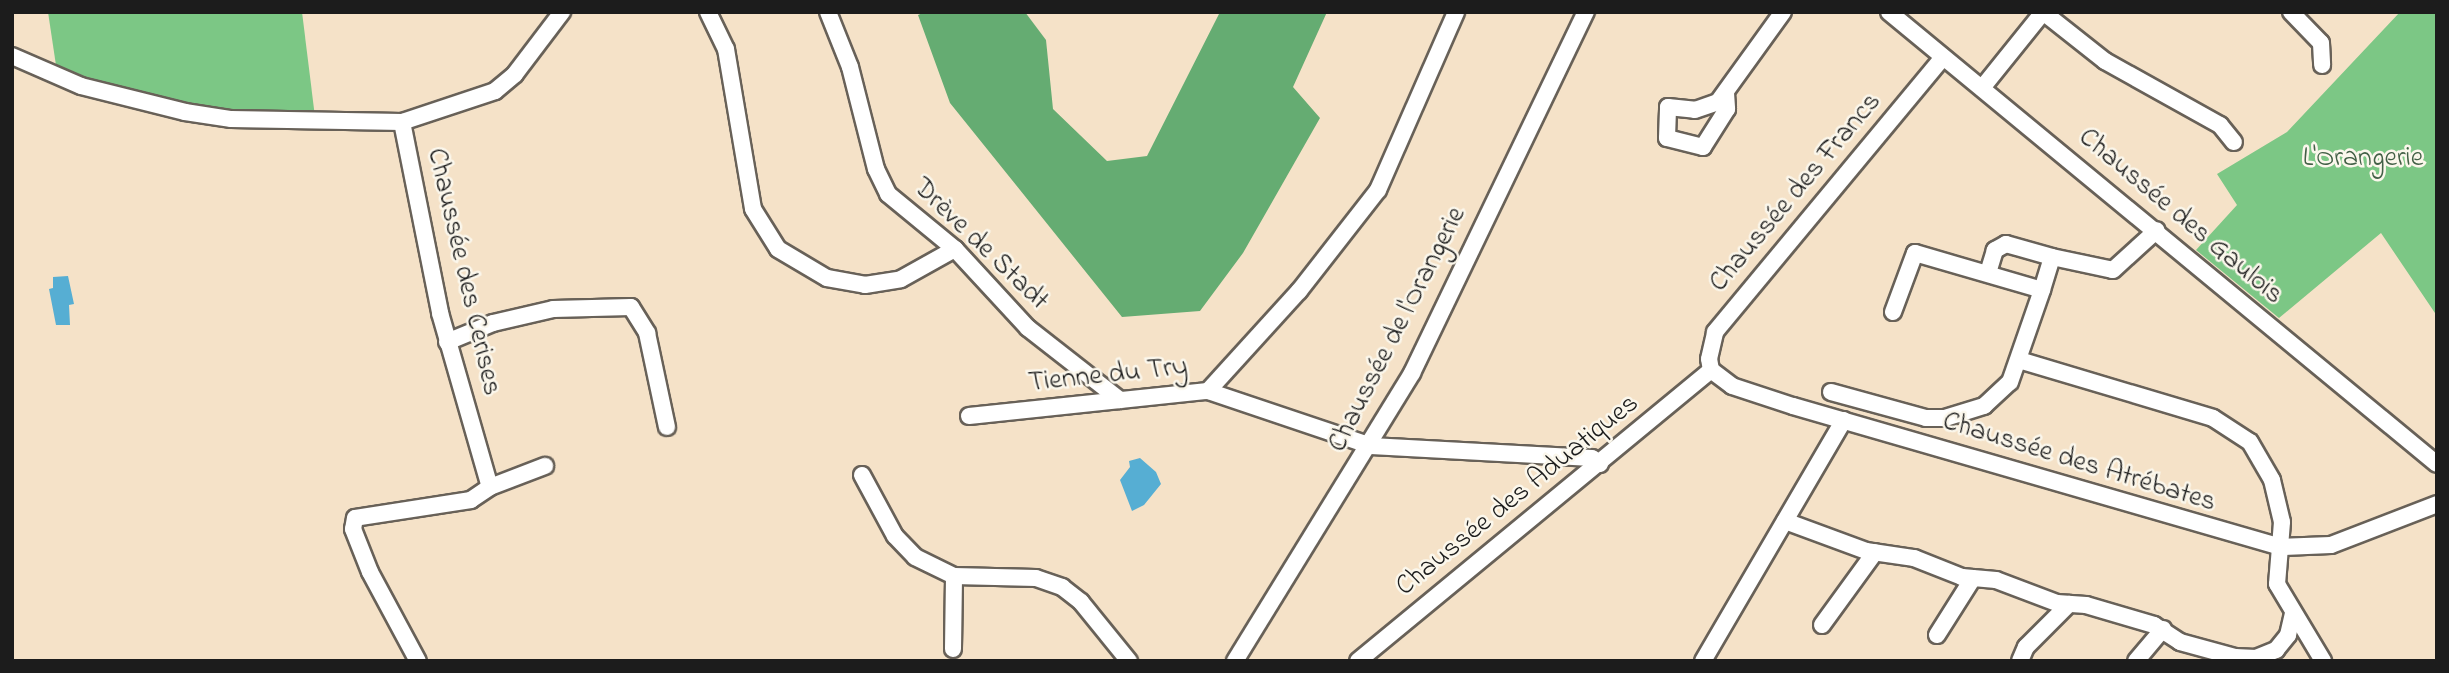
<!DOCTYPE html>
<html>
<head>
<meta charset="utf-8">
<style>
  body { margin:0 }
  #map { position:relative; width:2449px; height:673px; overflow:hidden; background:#f5e2c8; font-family:"Indie Flower",sans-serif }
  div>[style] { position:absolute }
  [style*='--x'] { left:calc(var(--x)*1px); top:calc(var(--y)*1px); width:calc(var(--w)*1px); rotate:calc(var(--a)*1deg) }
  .green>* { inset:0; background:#7cc785 }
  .forest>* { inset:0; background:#65ac72 }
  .water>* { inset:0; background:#56aed3 }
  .roads { filter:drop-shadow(2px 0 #686158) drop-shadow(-2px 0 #686158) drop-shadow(0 2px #686158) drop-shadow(0 -2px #686158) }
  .minor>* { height:16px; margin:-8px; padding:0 8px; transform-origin:8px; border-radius:8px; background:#fff }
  span { translate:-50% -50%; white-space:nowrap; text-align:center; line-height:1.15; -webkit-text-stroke:5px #fbf7ec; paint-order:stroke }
  .park-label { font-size:28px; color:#426046 }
  .street-label { font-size:28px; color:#1c1c1c }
  .frame { position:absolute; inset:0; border:14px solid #1c1c1c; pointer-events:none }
</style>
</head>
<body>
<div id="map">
  <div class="green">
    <i style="clip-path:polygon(48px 12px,302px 12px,315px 117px,236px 115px,175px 105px,57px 72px)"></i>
    <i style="clip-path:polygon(2400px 12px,2437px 12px,2437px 316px,2381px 233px,2279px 318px,2196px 250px,2237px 205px,2217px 174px,2287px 132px)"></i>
  </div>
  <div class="forest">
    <i style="clip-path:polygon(925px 12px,1025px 12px,1046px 40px,1053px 109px,1107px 161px,1147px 156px,1220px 12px,1327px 12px,1293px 87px,1320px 118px,1243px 253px,1200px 311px,1122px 317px,950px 103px,918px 15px)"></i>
  </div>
  <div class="water">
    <i style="clip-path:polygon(68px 276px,74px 304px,69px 305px,70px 325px,56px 325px,49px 289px,53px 288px,53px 277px)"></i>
    <i style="clip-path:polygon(1140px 458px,1156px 472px,1161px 484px,1144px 505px,1132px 511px,1120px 480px,1130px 467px,1129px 461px)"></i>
  </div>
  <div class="roads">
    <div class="minor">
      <i style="--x:708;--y:12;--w:41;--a:64.1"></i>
      <i style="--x:726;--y:49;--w:162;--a:80.4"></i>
      <i style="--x:753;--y:209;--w:47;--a:58"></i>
      <i style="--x:778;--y:249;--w:57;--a:30.6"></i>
      <i style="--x:827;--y:278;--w:39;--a:10"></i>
      <i style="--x:865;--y:285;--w:36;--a:-9"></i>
      <i style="--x:901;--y:279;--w:62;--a:-29.1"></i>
      <i style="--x:828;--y:12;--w:59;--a:68.2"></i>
      <i style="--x:850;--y:67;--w:105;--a:75.7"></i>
      <i style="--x:876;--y:169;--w:28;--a:64"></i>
      <i style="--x:888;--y:194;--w:87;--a:39.4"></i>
      <i style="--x:955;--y:249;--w:108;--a:47.3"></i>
      <i style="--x:1028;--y:328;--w:117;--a:38"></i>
      <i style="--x:1889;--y:12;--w:710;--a:39.52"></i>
      <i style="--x:2043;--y:12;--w:79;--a:38.3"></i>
      <i style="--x:2105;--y:61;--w:132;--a:29.1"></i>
      <i style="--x:2220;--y:125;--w:22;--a:51"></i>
      <i style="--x:2291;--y:12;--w:43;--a:45.9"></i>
      <i style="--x:2321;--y:43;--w:22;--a:87"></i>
      <i style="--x:12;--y:56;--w:75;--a:23.5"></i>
      <i style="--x:81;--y:86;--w:107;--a:14"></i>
      <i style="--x:185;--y:112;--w:47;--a:8.7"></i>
      <i style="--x:231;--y:119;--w:171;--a:1"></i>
      <i style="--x:402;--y:122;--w:98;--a:-18.4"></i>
      <i style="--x:495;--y:91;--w:26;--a:-40"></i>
      <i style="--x:515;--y:74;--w:78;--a:-52.8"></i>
      <i style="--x:1982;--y:88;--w:97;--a:-51.2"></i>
      <i style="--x:1726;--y:93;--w:16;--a:86"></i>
      <i style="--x:1727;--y:109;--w:45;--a:122.3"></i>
      <i style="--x:1703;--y:147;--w:37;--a:-166"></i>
      <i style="--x:1667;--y:138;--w:31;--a:-88"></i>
      <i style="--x:1668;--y:107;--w:27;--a:6"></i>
      <i style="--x:1695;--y:110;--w:24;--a:-19"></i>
      <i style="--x:1718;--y:102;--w:111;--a:-54.2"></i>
      <i style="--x:402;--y:122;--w:195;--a:78.7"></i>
      <i style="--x:440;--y:313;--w:181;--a:74"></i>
      <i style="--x:490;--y:487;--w:23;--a:146"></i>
      <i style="--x:471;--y:500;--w:117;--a:171.2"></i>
      <i style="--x:355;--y:518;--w:11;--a:100"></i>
      <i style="--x:353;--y:529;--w:46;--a:68.4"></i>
      <i style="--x:370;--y:572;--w:101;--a:61.7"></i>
      <i style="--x:2052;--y:257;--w:62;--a:12"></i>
      <i style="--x:2113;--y:270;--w:59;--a:-42.3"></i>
      <i style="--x:1893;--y:312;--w:63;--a:-69.6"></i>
      <i style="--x:1915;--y:253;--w:132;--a:16.2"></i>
      <i style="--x:2042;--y:290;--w:34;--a:-73"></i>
      <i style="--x:2052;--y:257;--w:48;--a:-164.2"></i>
      <i style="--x:2006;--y:244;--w:13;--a:151"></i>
      <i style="--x:1995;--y:250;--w:24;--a:107"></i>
      <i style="--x:447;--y:342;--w:50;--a:-22.4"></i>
      <i style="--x:493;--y:323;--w:62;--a:-13.1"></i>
      <i style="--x:553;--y:309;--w:78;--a:-1.5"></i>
      <i style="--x:631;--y:307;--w:31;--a:58"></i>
      <i style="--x:647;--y:333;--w:96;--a:78"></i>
      <i style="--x:2019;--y:360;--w:202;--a:16.6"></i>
      <i style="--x:2213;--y:418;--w:44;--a:33"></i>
      <i style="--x:2250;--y:442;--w:44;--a:59.9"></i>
      <i style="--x:2272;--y:480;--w:43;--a:76.6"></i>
      <i style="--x:2282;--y:522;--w:62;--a:94.6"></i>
      <i style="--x:2277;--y:584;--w:90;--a:59.1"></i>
      <i style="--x:1711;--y:370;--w:26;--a:37"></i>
      <i style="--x:1732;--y:386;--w:64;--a:18.2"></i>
      <i style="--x:1793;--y:406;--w:508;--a:16.12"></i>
      <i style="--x:2281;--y:547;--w:50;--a:-2.3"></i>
      <i style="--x:2331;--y:545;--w:114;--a:-21.1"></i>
      <i style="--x:1711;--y:370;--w:11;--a:-100"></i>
      <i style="--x:1709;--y:359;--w:28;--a:-77"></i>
      <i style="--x:1715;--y:332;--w:357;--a:-50.3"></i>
      <i style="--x:1208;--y:391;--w:135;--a:-47.7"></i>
      <i style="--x:1299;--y:291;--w:128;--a:-52"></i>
      <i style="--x:1378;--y:190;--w:194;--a:-66.3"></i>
      <i style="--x:1831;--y:392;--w:98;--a:15.3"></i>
      <i style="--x:1926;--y:418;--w:19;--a:0"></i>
      <i style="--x:1945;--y:418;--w:41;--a:-17.1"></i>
      <i style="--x:1984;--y:406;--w:35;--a:-43"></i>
      <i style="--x:2010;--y:382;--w:97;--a:-70.8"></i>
      <i style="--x:969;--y:416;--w:240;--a:-6"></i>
      <i style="--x:1208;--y:391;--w:172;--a:18.6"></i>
      <i style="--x:1371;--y:446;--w:221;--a:3.1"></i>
      <i style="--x:1592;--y:458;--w:10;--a:37"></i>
      <i style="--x:862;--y:475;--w:69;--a:61.6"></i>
      <i style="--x:895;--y:536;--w:29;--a:46"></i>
      <i style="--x:915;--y:557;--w:43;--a:26"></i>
      <i style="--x:954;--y:576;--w:82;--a:1.4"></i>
      <i style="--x:1036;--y:578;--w:28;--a:19"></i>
      <i style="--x:1062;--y:587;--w:24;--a:38"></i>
      <i style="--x:1081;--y:602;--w:76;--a:50.9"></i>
      <i style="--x:490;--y:487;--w:59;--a:-20.9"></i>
      <i style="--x:1785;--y:521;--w:86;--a:20.3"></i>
      <i style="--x:1866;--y:551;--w:49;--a:8.3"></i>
      <i style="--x:1914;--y:558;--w:52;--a:21.6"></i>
      <i style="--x:1962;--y:577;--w:34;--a:5"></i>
      <i style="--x:1996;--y:580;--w:65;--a:20.7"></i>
      <i style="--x:2057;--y:603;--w:29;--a:4"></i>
      <i style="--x:2086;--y:605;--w:71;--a:16.4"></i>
      <i style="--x:2154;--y:625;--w:31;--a:33"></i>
      <i style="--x:2180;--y:642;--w:57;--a:15.3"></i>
      <i style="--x:2235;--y:657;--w:21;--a:3"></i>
      <i style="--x:2256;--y:658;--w:22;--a:-22"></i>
      <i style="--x:2276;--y:650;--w:19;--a:-51"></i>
      <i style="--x:2288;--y:635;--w:23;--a:-77"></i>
      <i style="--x:1822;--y:625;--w:90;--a:-54"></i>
      <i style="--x:1937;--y:635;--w:67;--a:-57.7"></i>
      <i style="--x:953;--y:649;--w:73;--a:-89.2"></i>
      <i style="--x:1235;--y:661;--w:338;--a:-58.4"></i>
      <i style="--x:1412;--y:373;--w:401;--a:-64.3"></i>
      <i style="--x:1358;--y:661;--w:457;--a:-39.5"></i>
      <i style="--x:1703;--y:661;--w:279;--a:-59.7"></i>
      <i style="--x:2020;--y:661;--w:15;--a:-67"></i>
      <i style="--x:2026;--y:647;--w:61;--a:-45"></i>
      <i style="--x:2136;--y:661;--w:42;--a:-49.8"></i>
    </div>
  </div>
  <div class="park-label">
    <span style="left:2363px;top:159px">L'Orangerie</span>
  </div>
  <div class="street-label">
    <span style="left:1796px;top:193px;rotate:-50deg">Chaussée des Francs</span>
    <span style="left:2180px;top:217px;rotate:40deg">Chaussée des Gaulois</span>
    <span style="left:980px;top:245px;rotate:44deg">Drève de Stadt</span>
    <span style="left:463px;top:272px;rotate:77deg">Chaussée des Cerises</span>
    <span style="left:1398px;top:330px;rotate:-63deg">Chaussée de l'Orangerie</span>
    <span style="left:1108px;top:376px;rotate:-6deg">Tienne du Try</span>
    <span style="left:2079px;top:463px;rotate:17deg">Chaussée des Atrébates</span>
    <span style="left:1518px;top:496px;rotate:-39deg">Chaussée des Aduatiques</span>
  </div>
  <div class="frame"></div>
</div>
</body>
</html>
